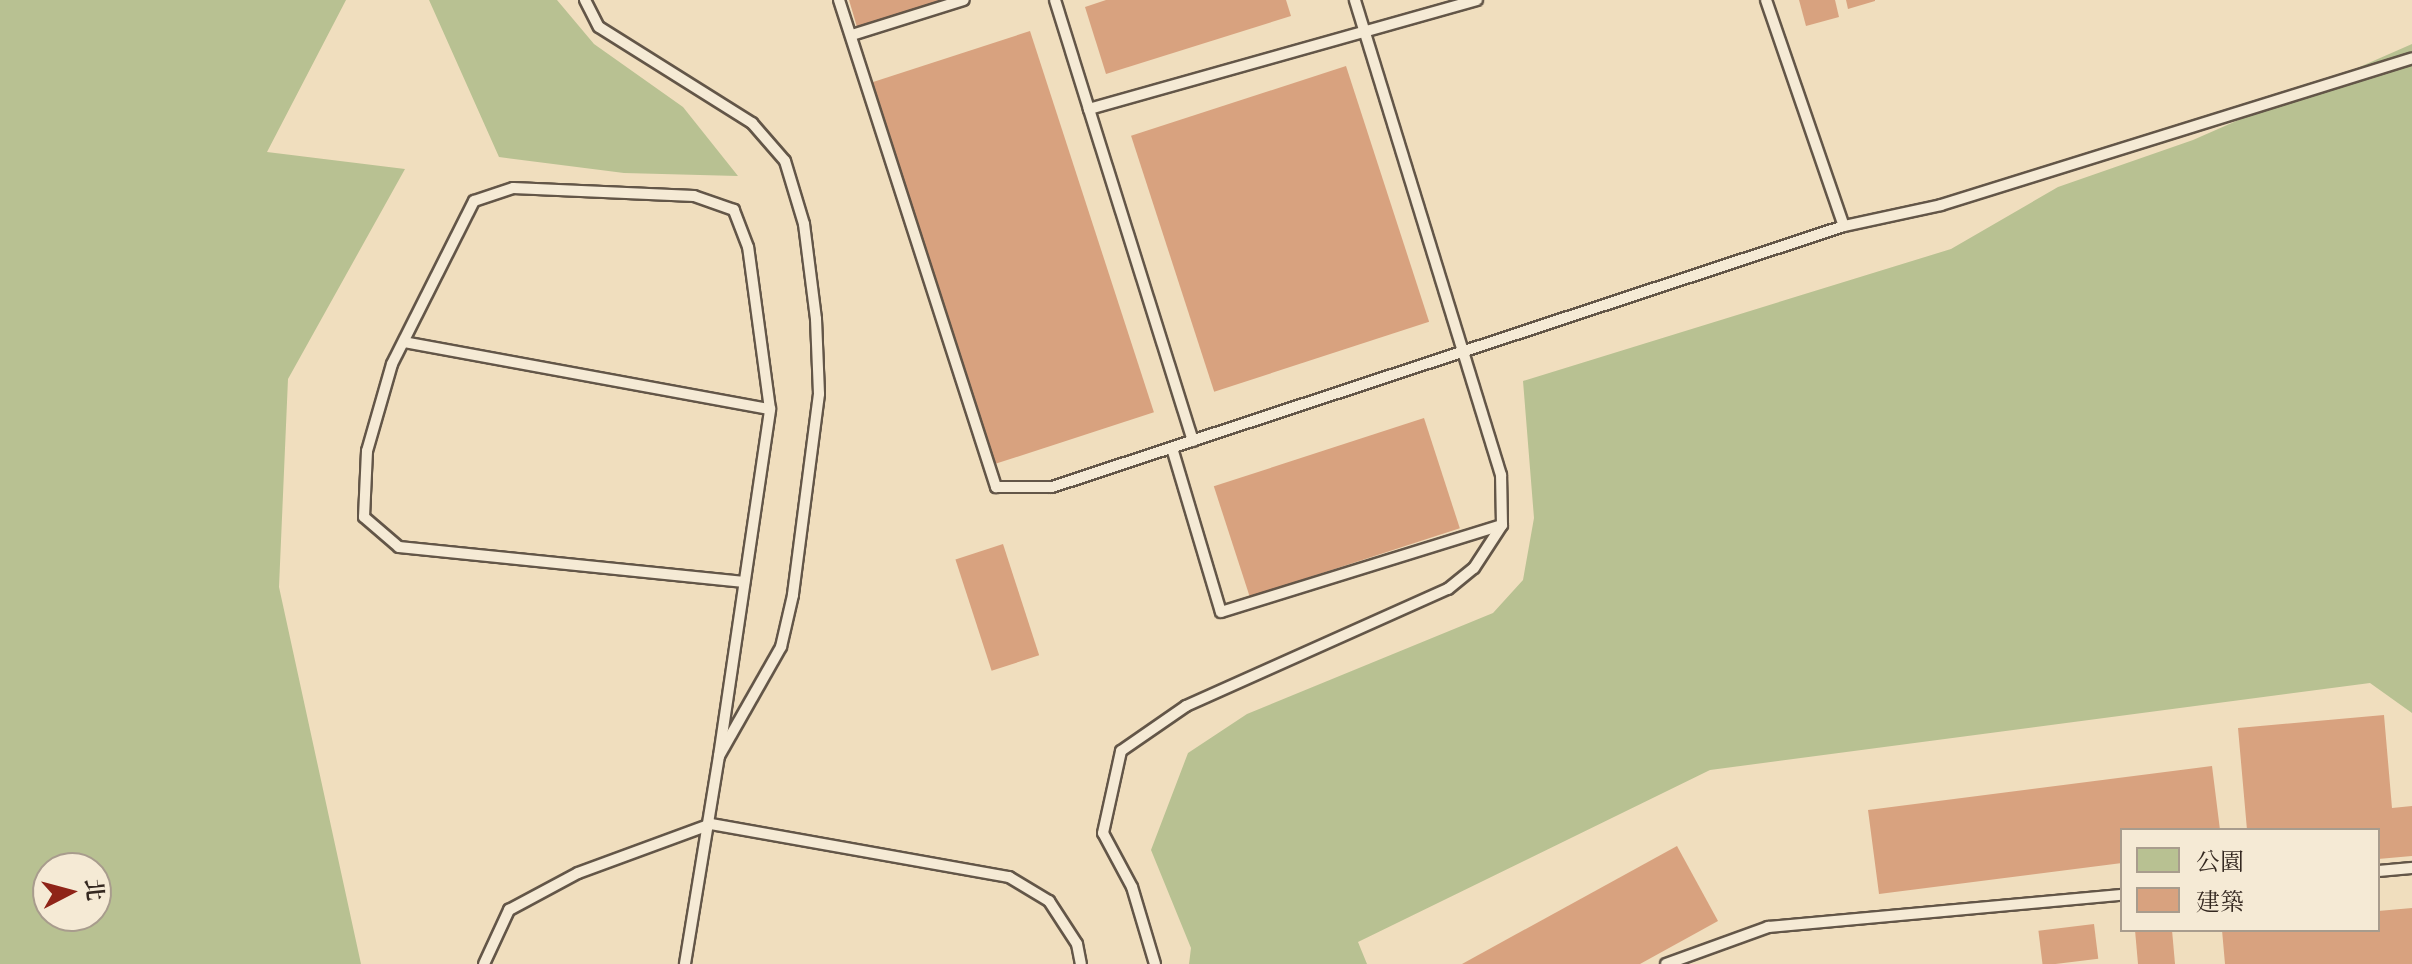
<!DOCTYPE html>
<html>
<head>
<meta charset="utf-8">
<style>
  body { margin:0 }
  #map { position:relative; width:2412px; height:964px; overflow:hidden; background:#f0debe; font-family:Alegreya,"Noto Serif TC",serif }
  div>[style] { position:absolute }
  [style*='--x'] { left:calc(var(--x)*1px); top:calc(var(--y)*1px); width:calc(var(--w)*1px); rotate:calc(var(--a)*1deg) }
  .green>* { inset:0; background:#b8c192 }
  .building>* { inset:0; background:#d8a27f; transform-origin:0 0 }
  .roads { filter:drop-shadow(2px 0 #635648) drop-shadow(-2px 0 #635648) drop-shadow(0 2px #635648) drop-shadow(0 -2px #635648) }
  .service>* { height:10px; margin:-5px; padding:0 5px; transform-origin:5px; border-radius:5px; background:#f5ead5 }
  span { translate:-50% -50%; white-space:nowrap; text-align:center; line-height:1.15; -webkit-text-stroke:6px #f5ead5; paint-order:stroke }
  .legend { position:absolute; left:2120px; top:828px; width:260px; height:104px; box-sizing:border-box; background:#f5ead5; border:2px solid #a89c8d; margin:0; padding:10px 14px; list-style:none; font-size:24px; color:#342820 }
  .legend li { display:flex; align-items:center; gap:16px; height:40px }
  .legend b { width:40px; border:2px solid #a89c8d }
  .north { position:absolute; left:32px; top:852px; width:80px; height:80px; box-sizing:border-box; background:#f5ead5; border:2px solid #a89c8d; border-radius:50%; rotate:84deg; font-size:22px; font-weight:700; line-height:32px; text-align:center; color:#342820 }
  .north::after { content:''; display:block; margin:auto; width:28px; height:36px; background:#8f2418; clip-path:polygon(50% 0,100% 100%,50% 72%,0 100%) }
</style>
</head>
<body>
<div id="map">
  <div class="green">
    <i style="clip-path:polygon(evenodd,0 0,346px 0,267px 152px,405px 169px,288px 379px,279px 587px,361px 964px,0 964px,0 0,96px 868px,96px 916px,48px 916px,48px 868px,96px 868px)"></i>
    <i style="clip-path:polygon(429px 0,557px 0,594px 44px,683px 107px,738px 176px,624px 173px,499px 157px)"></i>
    <i style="clip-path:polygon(2412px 44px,2412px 713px,2370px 683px,1710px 770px,1358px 942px,1367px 964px,1189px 964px,1191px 948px,1151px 850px,1188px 753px,1247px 714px,1493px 613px,1523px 580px,1534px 518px,1523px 381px,1951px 249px,2058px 187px,2193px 140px)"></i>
  </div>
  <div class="building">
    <i style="clip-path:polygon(849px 0,940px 0,940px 1px,857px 27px)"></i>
    <i style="clip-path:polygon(1106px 0,1286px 0,1291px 16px,1106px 74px,1085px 7px)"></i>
    <i style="clip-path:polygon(1799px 0,1835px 0,1839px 17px,1806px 26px)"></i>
    <i style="clip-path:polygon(1846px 0,1875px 0,1875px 1px,1848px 9px)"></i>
    <i style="left:1030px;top:31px;width:401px;height:169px;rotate:72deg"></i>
    <i style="left:1346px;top:66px;width:269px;height:226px;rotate:72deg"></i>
    <i style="left:1424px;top:418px;width:116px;height:221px;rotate:72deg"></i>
    <i style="left:1003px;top:544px;width:117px;height:50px;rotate:72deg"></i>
    <i style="clip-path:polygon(2384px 715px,2392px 808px,2412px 806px,2412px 856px,2378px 859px,2378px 830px,2247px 830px,2238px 728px)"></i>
    <i style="clip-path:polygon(2212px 766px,2220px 830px,2122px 830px,2122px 863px,1879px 894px,1868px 810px)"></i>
    <i style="clip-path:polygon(1677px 846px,1718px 921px,1640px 964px,1462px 964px)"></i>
    <i style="clip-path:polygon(2412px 908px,2412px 964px,2225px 964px,2222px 930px,2378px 930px,2378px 911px)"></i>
    <i style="left:2094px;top:924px;width:35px;height:56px;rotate:83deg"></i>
    <i style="clip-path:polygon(2135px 930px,2172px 930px,2175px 964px,2138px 964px)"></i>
  </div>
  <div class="roads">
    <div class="service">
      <i style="--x:585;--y:0;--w:30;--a:63"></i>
      <i style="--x:599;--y:27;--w:181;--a:32.1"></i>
      <i style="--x:752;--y:123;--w:50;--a:49"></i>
      <i style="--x:785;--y:161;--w:66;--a:73.2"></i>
      <i style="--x:804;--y:224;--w:96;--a:82.8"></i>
      <i style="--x:816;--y:319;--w:75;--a:87.7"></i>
      <i style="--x:819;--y:394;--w:203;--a:97.4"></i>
      <i style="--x:793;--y:595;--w:53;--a:103"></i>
      <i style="--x:781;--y:647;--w:125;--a:119.6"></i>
      <i style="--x:719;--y:756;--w:211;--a:99.3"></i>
      <i style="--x:839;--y:0;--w:512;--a:72.13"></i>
      <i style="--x:996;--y:487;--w:56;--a:0"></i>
      <i style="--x:1052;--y:487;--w:834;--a:-18.24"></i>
      <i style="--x:1844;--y:226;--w:99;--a:-12.2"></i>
      <i style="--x:1941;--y:205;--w:493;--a:-17.3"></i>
      <i style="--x:1055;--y:0;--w:114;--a:72.7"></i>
      <i style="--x:1766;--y:0;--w:239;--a:71"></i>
      <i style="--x:852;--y:35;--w:117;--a:-17.4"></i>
      <i style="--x:404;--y:342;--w:372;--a:10.4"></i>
      <i style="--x:1193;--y:441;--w:348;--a:-107.4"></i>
      <i style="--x:1089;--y:109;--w:403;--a:-15.7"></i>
      <i style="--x:1172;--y:448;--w:171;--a:73.4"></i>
      <i style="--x:1221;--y:612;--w:294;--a:-17.2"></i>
      <i style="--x:719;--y:756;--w:351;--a:-81.6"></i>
      <i style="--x:770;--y:409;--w:163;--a:-97.7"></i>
      <i style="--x:748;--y:247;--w:40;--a:-111"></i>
      <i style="--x:734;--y:210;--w:42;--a:-160.7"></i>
      <i style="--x:694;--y:196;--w:181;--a:-177.5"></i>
      <i style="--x:513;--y:188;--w:41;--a:161.6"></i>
      <i style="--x:474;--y:201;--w:182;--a:116.7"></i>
      <i style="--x:392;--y:364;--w:91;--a:106"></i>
      <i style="--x:367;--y:451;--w:66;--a:92.6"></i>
      <i style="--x:364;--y:517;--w:46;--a:40.6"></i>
      <i style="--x:399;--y:547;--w:347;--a:5.8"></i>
      <i style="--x:2378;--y:871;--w:34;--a:-5"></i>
      <i style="--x:484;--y:964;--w:60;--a:-65.2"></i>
      <i style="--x:509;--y:910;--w:78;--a:-28.2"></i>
      <i style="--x:578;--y:873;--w:142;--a:-20.2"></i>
      <i style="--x:711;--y:824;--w:303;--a:10.1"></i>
      <i style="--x:1009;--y:877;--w:47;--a:31"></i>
      <i style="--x:1049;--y:901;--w:51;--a:56.9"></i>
      <i style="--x:1077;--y:944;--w:20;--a:79"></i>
      <i style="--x:1155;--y:964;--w:80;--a:-106.6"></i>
      <i style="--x:1132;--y:887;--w:61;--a:-118.2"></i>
      <i style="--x:1103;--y:833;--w:84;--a:-77.6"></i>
      <i style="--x:1121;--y:751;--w:79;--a:-34.7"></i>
      <i style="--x:1186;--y:706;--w:287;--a:-24.1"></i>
      <i style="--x:1448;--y:589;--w:33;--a:-39"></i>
      <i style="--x:1474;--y:568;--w:51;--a:-56.9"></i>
      <i style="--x:1502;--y:525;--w:50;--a:-91.1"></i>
      <i style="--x:1501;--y:475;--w:497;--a:-107.1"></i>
      <i style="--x:1666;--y:964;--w:109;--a:-19.9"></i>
      <i style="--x:1768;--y:927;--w:355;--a:-5.2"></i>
    </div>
  </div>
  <ul class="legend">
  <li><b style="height:22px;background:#b8c192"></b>公園</li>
  <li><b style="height:22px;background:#d8a27f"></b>建築</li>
  </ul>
  <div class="north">北</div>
</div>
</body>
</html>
